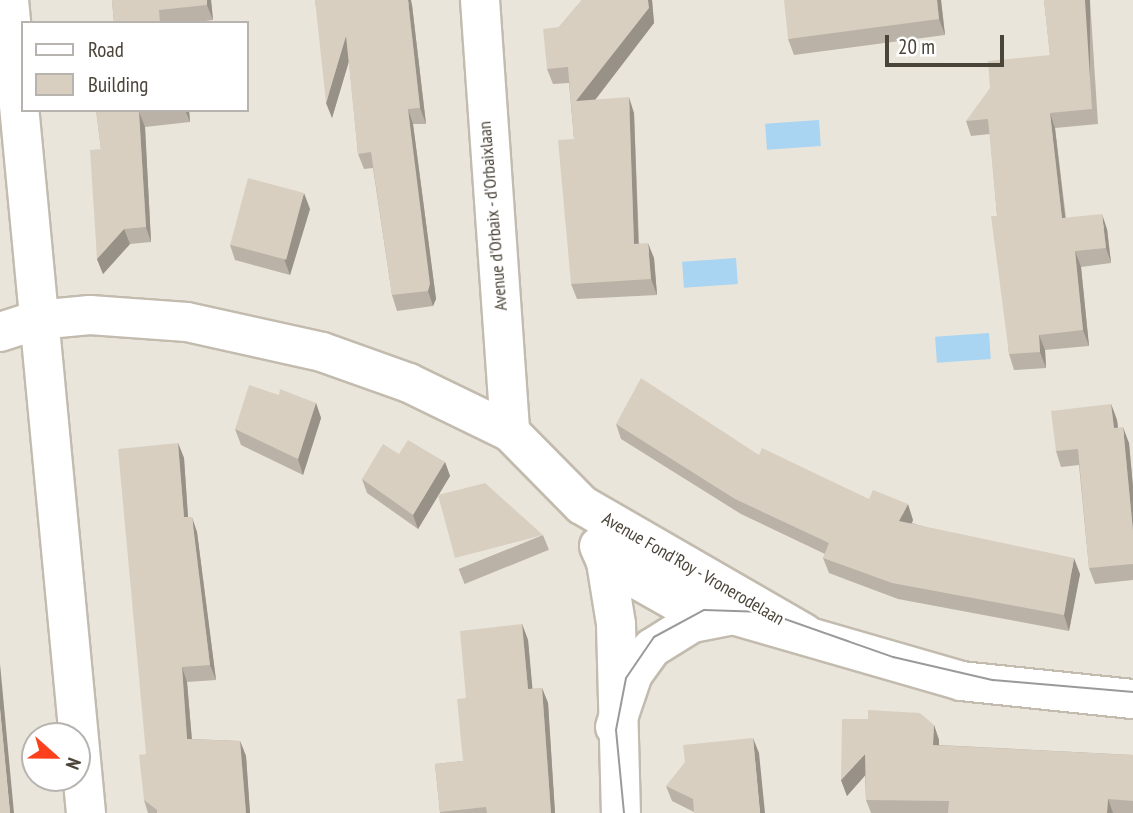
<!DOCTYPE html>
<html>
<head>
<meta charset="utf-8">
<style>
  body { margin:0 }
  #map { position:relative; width:1133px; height:813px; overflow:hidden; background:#f6f3ec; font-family:"PT Sans Narrow",sans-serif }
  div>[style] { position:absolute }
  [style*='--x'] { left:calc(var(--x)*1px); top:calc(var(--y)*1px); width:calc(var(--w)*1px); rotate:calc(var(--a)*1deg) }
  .residential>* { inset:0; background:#eae5da }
  .water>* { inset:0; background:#a9d4f2; transform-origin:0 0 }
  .roads { filter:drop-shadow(2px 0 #c2bbae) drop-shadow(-2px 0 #c2bbae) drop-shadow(0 2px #c2bbae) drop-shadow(0 -2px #c2bbae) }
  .street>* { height:38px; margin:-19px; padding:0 19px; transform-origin:19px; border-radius:19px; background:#fff }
  .tram>* { height:2px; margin:-1px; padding:0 1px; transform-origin:1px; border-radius:1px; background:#9a9a9a }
  .wall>* { inset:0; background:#bab2a6; transform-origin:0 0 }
  .shaded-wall>* { inset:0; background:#979187; transform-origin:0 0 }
  .building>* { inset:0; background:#d8cfc1; transform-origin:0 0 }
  span { translate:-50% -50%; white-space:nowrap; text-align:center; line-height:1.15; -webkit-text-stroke:5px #fff; paint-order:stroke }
  .street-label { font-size:18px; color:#4b4439 }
  .legend { position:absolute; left:21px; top:21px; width:228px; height:91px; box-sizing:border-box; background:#fff; border:2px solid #b7b4b0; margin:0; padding:9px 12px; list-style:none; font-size:21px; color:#4b4439 }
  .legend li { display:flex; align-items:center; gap:14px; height:35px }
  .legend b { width:35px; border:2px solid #b7b4b0 }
  .north { position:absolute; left:21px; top:722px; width:70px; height:70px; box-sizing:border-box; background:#fff; border:2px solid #b7b4b0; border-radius:50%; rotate:111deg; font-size:19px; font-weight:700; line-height:28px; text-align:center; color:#4b4439 }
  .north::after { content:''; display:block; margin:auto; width:24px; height:32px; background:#fc3f1d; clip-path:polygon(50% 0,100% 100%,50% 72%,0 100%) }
  .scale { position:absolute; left:885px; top:35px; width:119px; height:32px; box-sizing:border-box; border:4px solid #4b4439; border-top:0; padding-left:9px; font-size:21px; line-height:24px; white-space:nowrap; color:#4b4439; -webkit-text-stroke:5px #fff; paint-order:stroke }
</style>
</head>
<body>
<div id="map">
  <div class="residential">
    <i style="clip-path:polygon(evenodd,0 0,1133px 0,1133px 813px,0 813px,0 0,23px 23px,247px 23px,247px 110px,23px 110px,23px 23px,0 0,35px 736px,77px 736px,77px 778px,35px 778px,35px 736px)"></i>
  </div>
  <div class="water">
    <i style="left:819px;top:120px;width:26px;height:54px;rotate:86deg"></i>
    <i style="left:736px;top:258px;width:26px;height:54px;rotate:86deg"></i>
    <i style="left:989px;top:333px;width:26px;height:54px;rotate:86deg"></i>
  </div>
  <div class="roads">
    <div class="street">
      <i style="--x:9;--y:0;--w:817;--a:84.59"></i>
      <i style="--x:480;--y:0;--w:433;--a:86"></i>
      <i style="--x:0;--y:332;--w:39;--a:-18"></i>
      <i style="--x:37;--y:320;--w:53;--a:-5.4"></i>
      <i style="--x:90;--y:315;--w:97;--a:4.1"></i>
      <i style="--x:187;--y:322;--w:138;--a:12.5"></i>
      <i style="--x:322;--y:352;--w:92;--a:19.6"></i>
      <i style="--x:409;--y:383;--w:112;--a:25.9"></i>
      <i style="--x:510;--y:432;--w:103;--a:45.4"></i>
      <i style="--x:582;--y:505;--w:256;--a:30"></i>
      <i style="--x:599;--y:546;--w:17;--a:66"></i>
      <i style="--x:606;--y:562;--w:116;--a:29.4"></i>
      <i style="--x:606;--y:562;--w:63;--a:80.8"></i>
      <i style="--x:616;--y:624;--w:189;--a:88.5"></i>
      <i style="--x:615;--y:727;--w:56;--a:-71.2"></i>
      <i style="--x:633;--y:674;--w:32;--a:-54"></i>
      <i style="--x:652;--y:648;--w:47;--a:-32"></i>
      <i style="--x:692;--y:623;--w:42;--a:-11"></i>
      <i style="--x:733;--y:615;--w:237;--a:16.1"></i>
      <i style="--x:961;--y:681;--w:173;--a:6"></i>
    </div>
  </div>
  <div class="tram">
    <i style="--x:624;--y:813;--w:83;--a:-95.5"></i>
    <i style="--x:616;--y:730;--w:53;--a:-79.1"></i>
    <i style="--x:626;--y:678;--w:50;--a:-55.7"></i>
    <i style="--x:654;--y:637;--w:57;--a:-28.4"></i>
    <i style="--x:704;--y:610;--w:61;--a:1.9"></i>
    <i style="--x:765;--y:612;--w:136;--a:19.4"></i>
    <i style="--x:893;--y:657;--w:103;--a:13"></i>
    <i style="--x:993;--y:680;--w:141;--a:4.9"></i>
  </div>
  <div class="wall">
    <i style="clip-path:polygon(112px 0,211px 0,213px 20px,190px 23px,114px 23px)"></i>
    <i style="clip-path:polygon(315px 0,412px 5px,426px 124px,413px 124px,436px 299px,433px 306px,397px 311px,392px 295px,373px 168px,364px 169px,358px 154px,349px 61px,332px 118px)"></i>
    <i style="clip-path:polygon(582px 0,652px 0,654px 23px,595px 100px,634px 113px,639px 243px,654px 258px,657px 295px,577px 299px,571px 284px,574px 139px,569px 83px,553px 84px,547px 69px,559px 27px)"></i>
    <i style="clip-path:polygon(941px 0,945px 35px,794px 55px,788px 39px)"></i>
    <i style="clip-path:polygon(1044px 0,1090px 0,1098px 124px,1055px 128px,1066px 218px,1107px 229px,1111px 263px,1081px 267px,1089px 346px,1045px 350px,1046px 368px,1014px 370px,1009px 354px,990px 134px,971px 136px,966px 121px,1050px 55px)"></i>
    <i style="clip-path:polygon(96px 110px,189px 110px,190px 122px,145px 127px,151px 242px,130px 244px,103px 274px,97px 259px,101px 149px)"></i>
    <i style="clip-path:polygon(310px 209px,290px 275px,235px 260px,230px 245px)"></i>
    <i style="clip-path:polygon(279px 395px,316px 403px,321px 418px,303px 475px,241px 445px,235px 429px)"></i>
    <i style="clip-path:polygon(1111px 404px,1117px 420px,1118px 428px,1129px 443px,1133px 487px,1133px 580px,1095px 584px,1089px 568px,1079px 465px,1061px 467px,1056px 451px)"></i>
    <i style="clip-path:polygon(616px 424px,759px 455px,913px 520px,912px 523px,1080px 574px,1069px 631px,898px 599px,829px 573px,823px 558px,825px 554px,741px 514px,621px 439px)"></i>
    <i style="clip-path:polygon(178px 443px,184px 458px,188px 517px,197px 532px,216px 680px,187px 682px,192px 739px,240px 741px,246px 756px,250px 813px,148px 813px,144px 800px,146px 754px)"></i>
    <i style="clip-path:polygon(399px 454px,445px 462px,450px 476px,418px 529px,367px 493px,362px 479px)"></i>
    <i style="left:543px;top:535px;width:16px;height:91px;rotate:68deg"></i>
    <i style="clip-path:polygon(522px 624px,528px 640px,532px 689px,542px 688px,548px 703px,555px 813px,440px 813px,435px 764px,463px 761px,466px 698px)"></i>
    <i style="clip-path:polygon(934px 725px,939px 740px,939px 745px,1133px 755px,1133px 813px,871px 813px,866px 800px,865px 775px,847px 796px,841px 780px)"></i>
    <i style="clip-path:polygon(759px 753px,694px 812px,672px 801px,666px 786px)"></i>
  </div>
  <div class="shaded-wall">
    <i style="clip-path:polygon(207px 0,211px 0,213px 20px,207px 5px)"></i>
    <i style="clip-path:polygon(408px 0,411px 0,412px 5px,426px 124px,420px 108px)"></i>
    <i style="clip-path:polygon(648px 0,652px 0,654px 23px,582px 117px,576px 101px)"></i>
    <i style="clip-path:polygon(937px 0,941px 0,945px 35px,939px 19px)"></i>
    <i style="left:1085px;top:0;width:5px;height:109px"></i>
    <i style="clip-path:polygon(346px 36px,352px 51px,332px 118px,326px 103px)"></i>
    <i style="clip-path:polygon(629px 97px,634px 113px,639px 259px,634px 244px)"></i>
    <i style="clip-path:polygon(408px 109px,413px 124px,436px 299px,433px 306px,428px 291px)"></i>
    <i style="clip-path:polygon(185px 110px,189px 110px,190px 122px)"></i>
    <i style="clip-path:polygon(139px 112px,145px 127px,151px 242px,146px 227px)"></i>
    <i style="clip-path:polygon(1050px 113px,1055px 128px,1067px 234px,1062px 218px)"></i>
    <i style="clip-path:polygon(304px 193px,310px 209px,290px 275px,284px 259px)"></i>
    <i style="clip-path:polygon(1102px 214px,1107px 229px,1111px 263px,1106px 248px)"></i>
    <i style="clip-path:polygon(124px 229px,130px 244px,103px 274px,97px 259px)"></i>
    <i style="clip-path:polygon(648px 243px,654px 258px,657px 295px,651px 279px)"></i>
    <i style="clip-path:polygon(1075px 251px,1081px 267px,1089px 346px,1083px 330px)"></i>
    <i style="clip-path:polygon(1039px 335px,1045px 350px,1046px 368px,1040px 352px)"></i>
    <i style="clip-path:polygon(316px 403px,321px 418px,303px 475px,298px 459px)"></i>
    <i style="clip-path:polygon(1111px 404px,1117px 420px,1120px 444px,1114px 428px)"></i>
    <i style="clip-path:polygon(1123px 427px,1129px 443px,1133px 487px,1133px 531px)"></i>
    <i style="clip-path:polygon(178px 443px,184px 458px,189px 532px,184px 517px)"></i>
    <i style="clip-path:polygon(445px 462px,450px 476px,418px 529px,413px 515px)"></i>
    <i style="clip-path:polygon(908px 504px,913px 520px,905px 536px,899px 521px)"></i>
    <i style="clip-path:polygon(192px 517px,197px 532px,216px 680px,210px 665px)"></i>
    <i style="clip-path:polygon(1074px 558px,1080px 574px,1069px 631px,1064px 615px)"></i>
    <i style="clip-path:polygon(522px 624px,528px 640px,534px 705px,528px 689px)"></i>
    <i style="clip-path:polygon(0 664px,14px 813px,10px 813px,0 709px)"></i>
    <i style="clip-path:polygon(182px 667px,187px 682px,193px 754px,187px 739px)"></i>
    <i style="clip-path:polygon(542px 688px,548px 703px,555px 813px,551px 813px)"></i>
    <i style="clip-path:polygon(934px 725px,939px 740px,939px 760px,933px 745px)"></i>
    <i style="clip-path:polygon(753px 738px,759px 753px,765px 813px,760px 813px)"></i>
    <i style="clip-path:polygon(240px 741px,246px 756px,250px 813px,246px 813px)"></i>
    <i style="clip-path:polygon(865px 754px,870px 770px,847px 796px,841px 780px)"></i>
    <i style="clip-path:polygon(1108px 799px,1113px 813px,1107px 813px)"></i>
  </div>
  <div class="building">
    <i style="clip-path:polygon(112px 0,207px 0,207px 5px,159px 10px,160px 23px,114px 23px)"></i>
    <i style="clip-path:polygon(315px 0,408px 0,420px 108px,408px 109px,430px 284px,428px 291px,392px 295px,371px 152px,358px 154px,346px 36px,326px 103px)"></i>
    <i style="clip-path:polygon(582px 0,648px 0,649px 8px,576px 101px,629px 97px,634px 244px,648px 243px,651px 279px,571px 284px,558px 140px,574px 139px,568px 67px,547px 69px,543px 29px,559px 27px)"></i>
    <i style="clip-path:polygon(784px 0,937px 0,939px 19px,788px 39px)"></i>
    <i style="clip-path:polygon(1044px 0,1085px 0,1092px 109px,1050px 113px,1062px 218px,1102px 214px,1106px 248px,1075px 251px,1083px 330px,1039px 335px,1040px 352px,1009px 354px,991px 216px,997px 216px,988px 119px,966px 121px,990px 88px,988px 61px,1050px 55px)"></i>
    <i style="clip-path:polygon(96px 110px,154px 110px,139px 112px,146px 227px,124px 229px,97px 259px,90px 150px,101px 149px)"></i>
    <i style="left:248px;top:178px;width:58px;height:69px;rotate:15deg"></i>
    <i style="clip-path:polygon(641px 378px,759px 455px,762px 448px,869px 499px,873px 490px,908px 504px,899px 521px,1074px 558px,1064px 615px,892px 583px,823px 558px,829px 543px,735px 499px,616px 424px)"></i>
    <i style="clip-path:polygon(249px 385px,279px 395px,280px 389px,316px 403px,298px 459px,235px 429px)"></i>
    <i style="clip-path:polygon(1111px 404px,1114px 428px,1123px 427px,1133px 531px,1133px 564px,1089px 568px,1078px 449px,1056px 451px,1051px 411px)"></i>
    <i style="clip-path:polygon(408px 440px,445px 462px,413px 515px,362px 479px,383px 444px,399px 454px)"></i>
    <i style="clip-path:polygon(178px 443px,184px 517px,192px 517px,210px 665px,182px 667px,187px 739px,240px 741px,246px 813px,157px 813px,157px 810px,144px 800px,139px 755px,146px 754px,118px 449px)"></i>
    <i style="clip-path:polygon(485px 483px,543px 535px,455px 558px,438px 495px)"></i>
    <i style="clip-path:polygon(522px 624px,528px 689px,542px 688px,551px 813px,487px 813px,486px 807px,440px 812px,435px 764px,463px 761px,457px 699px,466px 698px,460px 631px)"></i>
    <i style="clip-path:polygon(0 709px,10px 813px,0 813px)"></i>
    <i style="clip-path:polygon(868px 710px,920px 713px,934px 725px,933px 745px,1133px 755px,1133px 801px,1108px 799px,1107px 813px,948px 813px,949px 801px,866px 800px,865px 754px,841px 780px,842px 719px,868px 719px)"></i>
    <i style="clip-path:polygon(753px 738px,760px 813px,694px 813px,693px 799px,666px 786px,685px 762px,683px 745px)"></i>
  </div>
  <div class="street-label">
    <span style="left:493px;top:216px;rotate:-95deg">Avenue d'Orbaix - d'Orbaixlaan</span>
    <span style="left:693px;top:569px;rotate:30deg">Avenue Fond'Roy - Vronerodelaan</span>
  </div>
  <ul class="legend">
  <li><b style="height:9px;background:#fff"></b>Road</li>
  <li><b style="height:19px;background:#d8cfc1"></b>Building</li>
  </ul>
  <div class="north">N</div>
  <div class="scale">20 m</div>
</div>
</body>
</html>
